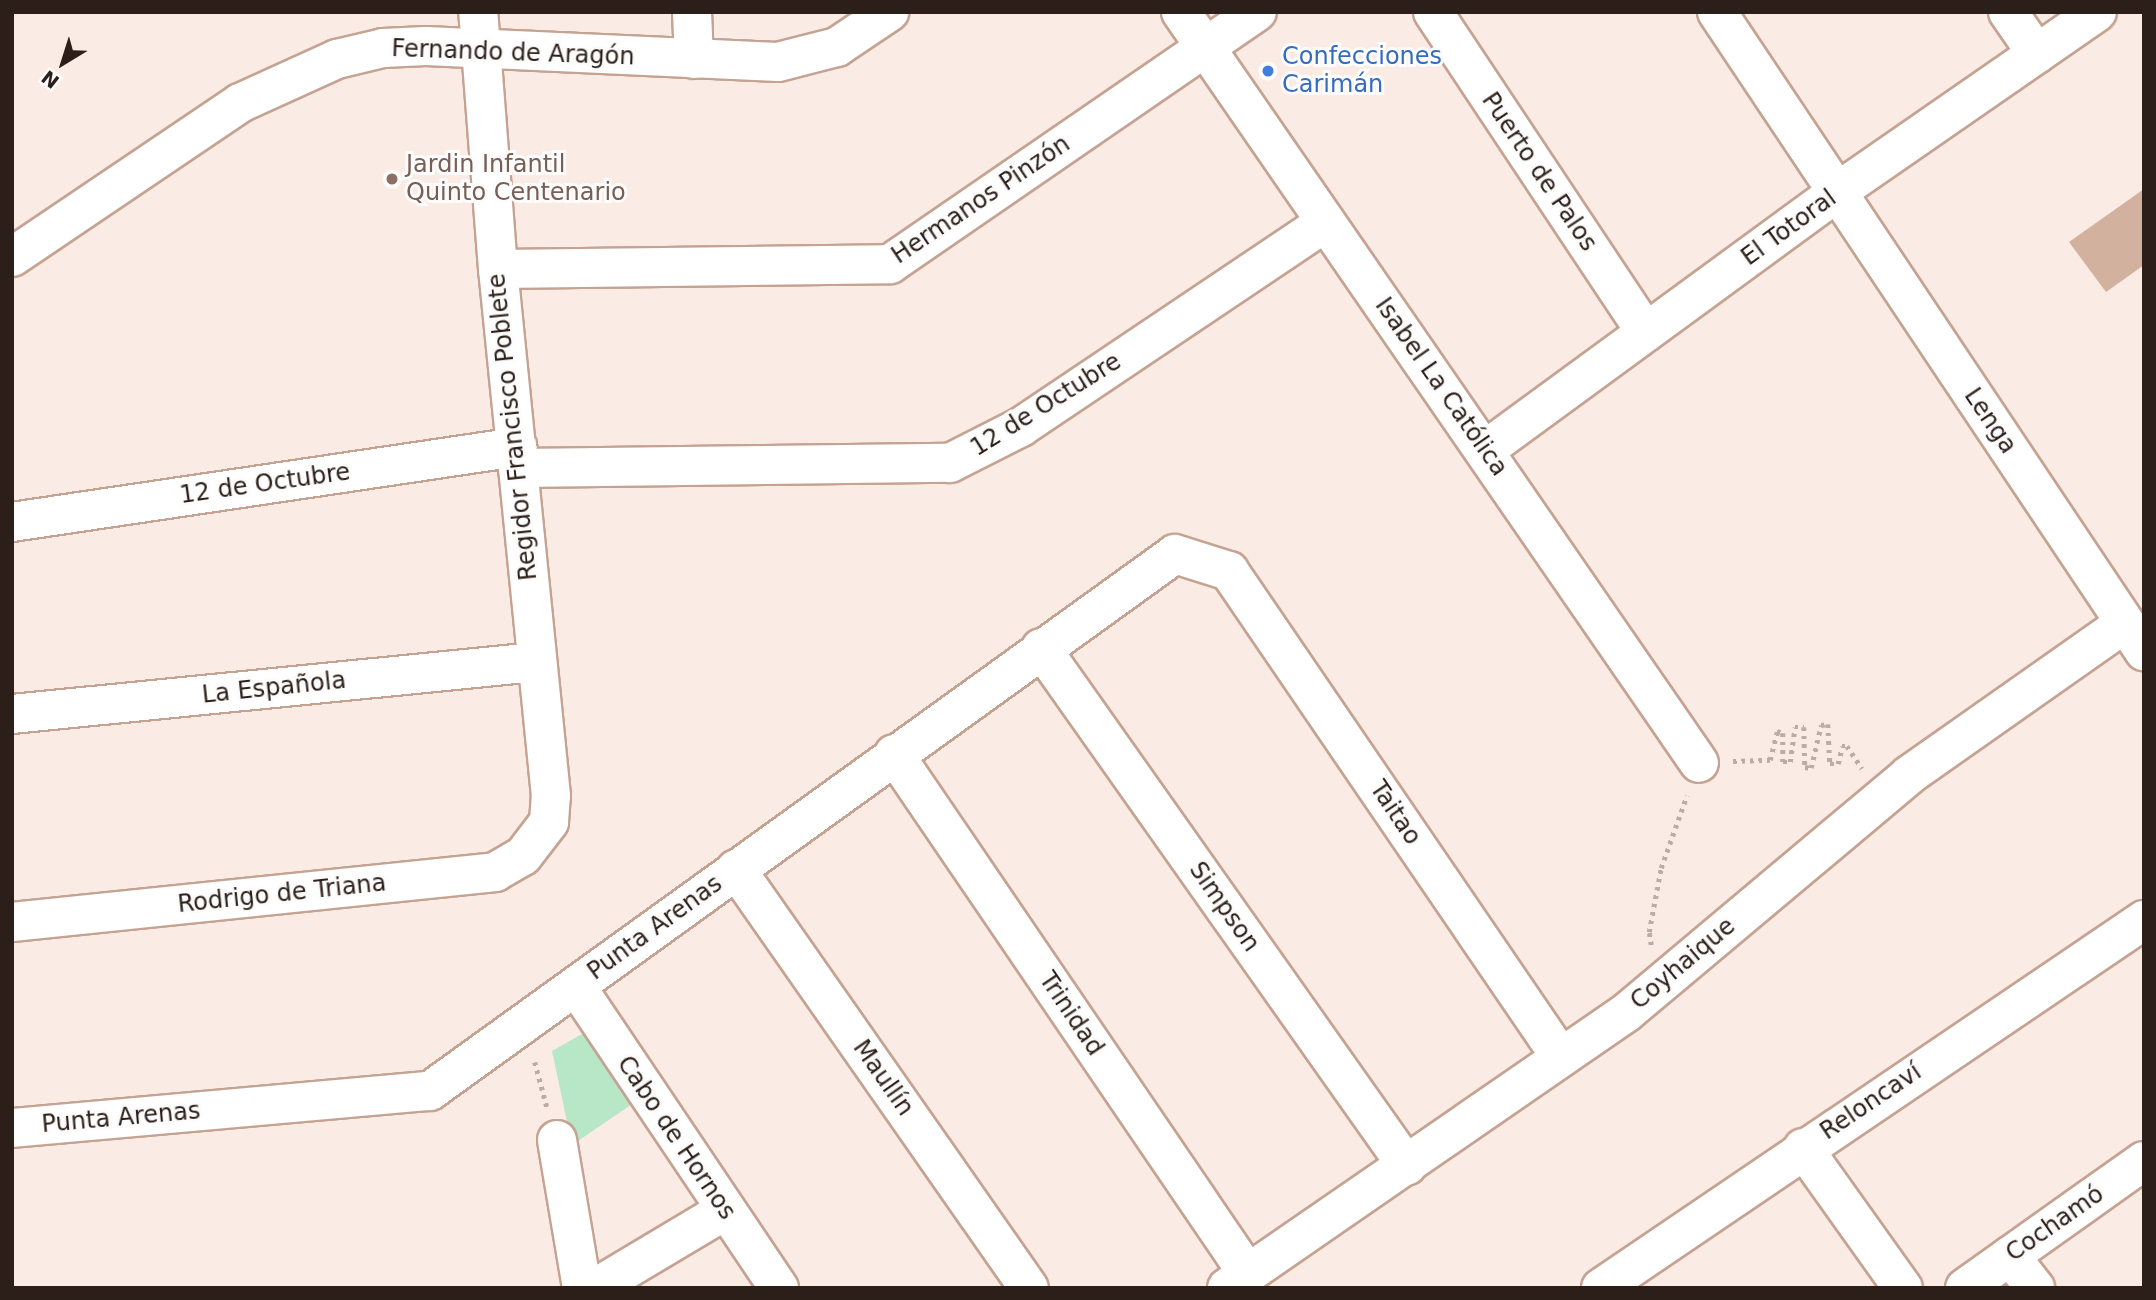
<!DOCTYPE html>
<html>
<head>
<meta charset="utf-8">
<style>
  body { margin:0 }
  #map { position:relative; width:2156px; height:1300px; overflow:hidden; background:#faebe4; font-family:"DejaVu Sans",sans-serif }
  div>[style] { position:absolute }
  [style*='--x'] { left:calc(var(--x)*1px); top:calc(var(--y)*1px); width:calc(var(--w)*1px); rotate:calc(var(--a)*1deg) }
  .green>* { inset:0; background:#b7e7c6 }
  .building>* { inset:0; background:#d3b19f }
  .path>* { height:4.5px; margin-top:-2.25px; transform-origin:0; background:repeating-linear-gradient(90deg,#bbada6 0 3.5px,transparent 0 8.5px) }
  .roads { filter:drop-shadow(2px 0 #c5a392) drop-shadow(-2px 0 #c5a392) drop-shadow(0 2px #c5a392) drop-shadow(0 -2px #c5a392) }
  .minor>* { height:38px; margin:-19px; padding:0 19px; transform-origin:19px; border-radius:19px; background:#fff }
  .dots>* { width:19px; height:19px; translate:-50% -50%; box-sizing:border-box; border:4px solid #fcfcfc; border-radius:50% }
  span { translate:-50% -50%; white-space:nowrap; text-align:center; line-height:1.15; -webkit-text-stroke:6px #fcfcfc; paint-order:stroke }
  .street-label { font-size:24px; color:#2c1f19 }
  .shop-label { font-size:24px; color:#366cbe }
  .left { translate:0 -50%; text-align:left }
  .education-label { font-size:24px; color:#785e54 }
  .frame { position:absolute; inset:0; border:14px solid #2c1f19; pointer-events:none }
  .north { position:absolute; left:28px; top:28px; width:70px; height:70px; -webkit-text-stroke:5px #fcfcfc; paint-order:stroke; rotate:218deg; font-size:19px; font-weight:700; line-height:28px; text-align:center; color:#2c1f19 }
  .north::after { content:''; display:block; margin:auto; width:24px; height:32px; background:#2c1f19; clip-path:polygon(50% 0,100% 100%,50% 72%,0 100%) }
</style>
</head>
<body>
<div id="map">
  <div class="green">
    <i style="clip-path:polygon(589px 1030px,635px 1102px,572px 1145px,552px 1051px)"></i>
  </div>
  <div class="building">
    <i style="clip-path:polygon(2144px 189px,2144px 265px,2106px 292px,2069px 242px)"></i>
  </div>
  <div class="path">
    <i style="--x:1733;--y:761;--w:37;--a:-2"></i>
    <i style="--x:1770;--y:760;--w:30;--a:-76"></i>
    <i style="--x:1777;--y:731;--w:6;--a:18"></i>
    <i style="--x:1783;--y:733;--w:29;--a:90"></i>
    <i style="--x:1783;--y:762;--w:7;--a:0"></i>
    <i style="--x:1790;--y:762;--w:35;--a:-82"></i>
    <i style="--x:1795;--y:727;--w:9;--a:0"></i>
    <i style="--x:1804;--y:727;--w:40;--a:88.6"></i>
    <i style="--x:1805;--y:767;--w:6;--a:9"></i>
    <i style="--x:1811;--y:768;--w:44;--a:-76.9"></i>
    <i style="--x:1821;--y:725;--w:7;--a:-8"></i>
    <i style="--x:1828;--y:724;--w:40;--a:87.1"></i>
    <i style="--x:1830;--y:764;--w:8;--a:0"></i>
    <i style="--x:1838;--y:764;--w:18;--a:-77"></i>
    <i style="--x:1842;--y:746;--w:5;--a:0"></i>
    <i style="--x:1847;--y:746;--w:27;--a:56"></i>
    <i style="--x:1651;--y:945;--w:13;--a:-99"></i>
    <i style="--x:1649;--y:932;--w:65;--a:-79.4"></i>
    <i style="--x:1661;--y:868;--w:77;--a:-70.4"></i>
    <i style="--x:535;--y:1062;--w:47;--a:75.1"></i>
  </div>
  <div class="roads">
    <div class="minor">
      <i style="--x:692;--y:12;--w:47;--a:87.6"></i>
      <i style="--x:1181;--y:12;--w:912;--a:55.4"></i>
      <i style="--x:1433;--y:12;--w:384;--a:56.4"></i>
      <i style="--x:1717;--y:12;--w:769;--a:56.25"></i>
      <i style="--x:2008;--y:12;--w:51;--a:55.4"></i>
      <i style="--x:12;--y:257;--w:275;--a:-34"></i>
      <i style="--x:240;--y:103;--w:107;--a:-24.4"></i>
      <i style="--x:337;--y:59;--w:47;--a:-13.4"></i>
      <i style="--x:383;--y:48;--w:43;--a:-2.7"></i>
      <i style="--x:426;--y:46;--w:352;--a:2.6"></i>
      <i style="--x:778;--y:62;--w:61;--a:-14.3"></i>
      <i style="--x:837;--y:47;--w:63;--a:-33.9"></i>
      <i style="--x:498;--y:269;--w:392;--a:-0.7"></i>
      <i style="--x:890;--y:264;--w:445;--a:-34.5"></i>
      <i style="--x:1485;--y:450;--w:436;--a:-36.2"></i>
      <i style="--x:1837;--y:192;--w:316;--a:-34.7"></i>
      <i style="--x:518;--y:468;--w:432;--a:-0.7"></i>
      <i style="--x:950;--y:463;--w:80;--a:-26.9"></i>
      <i style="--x:1021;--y:427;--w:367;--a:-33.9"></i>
      <i style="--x:12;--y:522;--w:511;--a:-8.45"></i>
      <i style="--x:1041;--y:648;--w:634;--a:54.76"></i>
      <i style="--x:12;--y:714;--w:527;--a:-5.67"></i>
      <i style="--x:894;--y:754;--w:629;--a:55.75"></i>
      <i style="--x:736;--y:869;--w:511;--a:55.04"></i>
      <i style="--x:12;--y:922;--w:486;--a:-5.9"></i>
      <i style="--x:495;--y:872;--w:32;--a:-30"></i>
      <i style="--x:523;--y:856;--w:43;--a:-52.6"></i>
      <i style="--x:549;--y:822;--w:26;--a:-86"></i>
      <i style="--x:551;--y:796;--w:530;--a:-95.74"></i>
      <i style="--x:498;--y:269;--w:258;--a:-94.4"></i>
      <i style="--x:576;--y:986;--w:364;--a:56.1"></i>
      <i style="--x:12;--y:1128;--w:420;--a:-5.1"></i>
      <i style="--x:430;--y:1091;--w:918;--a:-35.78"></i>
      <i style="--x:1175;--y:554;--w:57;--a:17.5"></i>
      <i style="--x:1229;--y:571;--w:587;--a:55.69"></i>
      <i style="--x:557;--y:1140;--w:150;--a:80.4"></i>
      <i style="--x:1803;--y:1148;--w:172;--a:54.5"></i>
      <i style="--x:2010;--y:1256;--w:41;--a:52"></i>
      <i style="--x:595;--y:1288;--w:150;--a:-30.8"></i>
      <i style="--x:1227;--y:1288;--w:486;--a:-34.6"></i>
      <i style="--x:1627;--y:1012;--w:368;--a:-40"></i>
      <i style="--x:1909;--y:775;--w:264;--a:-35.1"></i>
      <i style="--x:1601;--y:1288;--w:656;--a:-34.13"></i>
      <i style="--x:1965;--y:1288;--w:219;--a:-35.4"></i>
    </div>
  </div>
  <div class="dots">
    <i style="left:1268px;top:71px;background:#3f7fe0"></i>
    <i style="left:392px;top:179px;background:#8d6e63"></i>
  </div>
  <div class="street-label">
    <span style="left:513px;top:53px;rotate:2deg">Fernando de Aragón</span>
    <span style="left:1539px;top:172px;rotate:56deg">Puerto de Palos</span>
    <span style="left:981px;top:200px;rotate:-34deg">Hermanos Pinzón</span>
    <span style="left:1789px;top:228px;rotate:-36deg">El Totoral</span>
    <span style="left:1441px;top:387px;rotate:55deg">Isabel La Católica</span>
    <span style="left:1046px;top:405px;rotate:-32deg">12 de Octubre</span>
    <span style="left:1990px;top:421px;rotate:56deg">Lenga</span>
    <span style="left:513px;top:427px;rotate:-96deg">Regidor Francisco Poblete</span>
    <span style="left:265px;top:484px;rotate:-8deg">12 de Octubre</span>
    <span style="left:274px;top:688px;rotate:-6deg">La Española</span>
    <span style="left:1395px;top:813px;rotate:56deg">Taitao</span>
    <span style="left:282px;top:894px;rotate:-6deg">Rodrigo de Triana</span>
    <span style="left:1224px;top:907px;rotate:55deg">Simpson</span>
    <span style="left:655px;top:928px;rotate:-36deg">Punta Arenas</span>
    <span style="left:1683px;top:964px;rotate:-40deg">Coyhaique</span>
    <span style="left:1071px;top:1014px;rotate:56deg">Trinidad</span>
    <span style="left:883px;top:1078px;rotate:55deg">Maullín</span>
    <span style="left:1871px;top:1102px;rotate:-34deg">Reloncaví</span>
    <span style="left:121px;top:1118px;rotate:-5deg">Punta Arenas</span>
    <span style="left:676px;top:1138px;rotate:56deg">Cabo de Hornos</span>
    <span style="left:2055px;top:1224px;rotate:-35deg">Cochamó</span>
  </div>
  <div class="shop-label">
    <span class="left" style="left:1282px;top:71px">Confecciones<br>Carimán</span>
  </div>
  <div class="education-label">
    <span class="left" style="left:406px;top:179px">Jardin Infantil<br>Quinto Centenario</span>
  </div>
  <div class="frame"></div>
  <div class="north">N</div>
</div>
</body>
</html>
